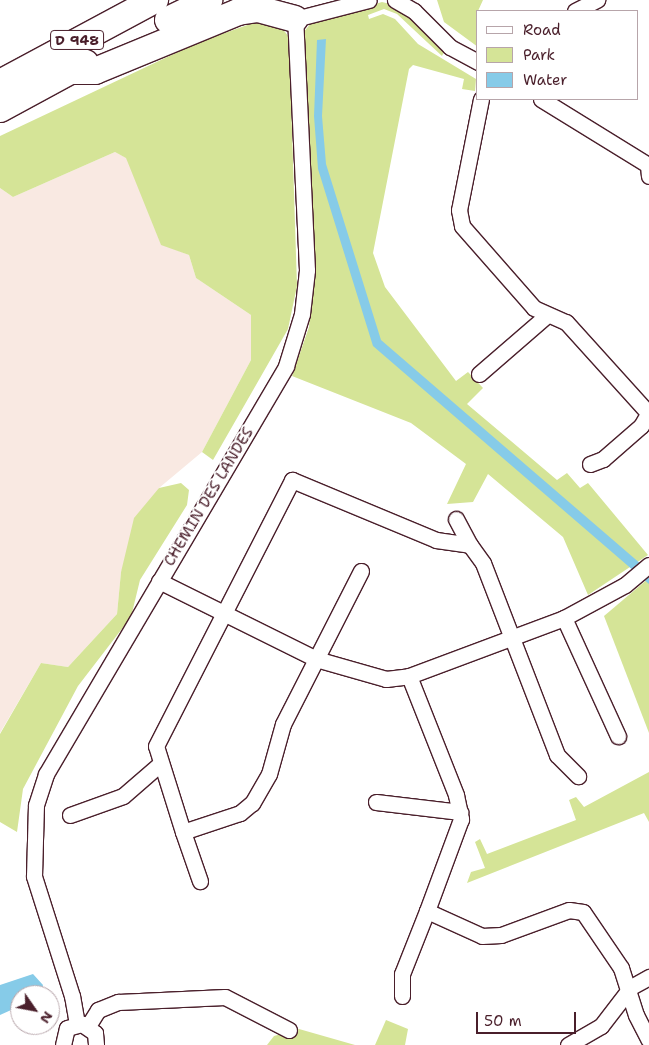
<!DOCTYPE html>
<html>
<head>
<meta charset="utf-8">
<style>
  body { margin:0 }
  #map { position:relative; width:649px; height:1045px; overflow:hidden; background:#fff; font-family:"Shantell Sans",sans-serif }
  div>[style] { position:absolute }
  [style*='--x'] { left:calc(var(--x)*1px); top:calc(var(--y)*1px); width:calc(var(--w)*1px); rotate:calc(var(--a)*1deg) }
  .built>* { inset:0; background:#f9e9e2 }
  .green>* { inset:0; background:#d5e497 }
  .water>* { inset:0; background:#86cbe8 }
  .roads { filter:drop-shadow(1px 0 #4a1f2b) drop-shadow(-1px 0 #4a1f2b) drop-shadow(0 1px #4a1f2b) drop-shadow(0 -1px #4a1f2b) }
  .street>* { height:15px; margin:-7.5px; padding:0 7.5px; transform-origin:7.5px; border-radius:7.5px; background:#fff }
  .highway>* { height:26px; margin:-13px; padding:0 13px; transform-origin:13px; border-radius:13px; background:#fff }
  span { translate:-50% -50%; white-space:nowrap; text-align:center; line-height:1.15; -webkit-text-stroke:4px #fff; paint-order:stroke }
  .shield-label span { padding:1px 4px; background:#fff; border:1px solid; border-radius:4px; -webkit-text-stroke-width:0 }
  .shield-label { font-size:14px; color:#4a1f2b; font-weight:700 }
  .street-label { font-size:15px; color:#4a1f2b }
  .legend { position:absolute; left:476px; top:10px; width:162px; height:90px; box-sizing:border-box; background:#fff; border:1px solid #b7a5aa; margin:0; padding:6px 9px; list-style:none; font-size:15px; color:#4a1f2b }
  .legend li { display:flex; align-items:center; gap:10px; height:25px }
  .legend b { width:25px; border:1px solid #b7a5aa }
  .north { position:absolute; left:10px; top:985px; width:50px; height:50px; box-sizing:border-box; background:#fff; border:1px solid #b7a5aa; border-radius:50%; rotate:123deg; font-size:14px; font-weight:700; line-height:20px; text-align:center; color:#4a1f2b }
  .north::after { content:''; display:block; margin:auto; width:18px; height:22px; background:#4a1f2b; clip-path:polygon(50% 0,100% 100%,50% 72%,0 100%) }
  .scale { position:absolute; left:476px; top:1012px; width:100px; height:22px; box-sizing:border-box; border:2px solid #4a1f2b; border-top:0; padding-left:6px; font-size:15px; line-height:18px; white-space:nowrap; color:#4a1f2b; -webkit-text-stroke:4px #fff; paint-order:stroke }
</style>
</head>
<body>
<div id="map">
  <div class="built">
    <i style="clip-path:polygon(115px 152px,127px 158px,161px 244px,189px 255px,196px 278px,251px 315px,251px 360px,202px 452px,159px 488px,121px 572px,117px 614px,68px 667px,41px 663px,0 733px,0 188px,13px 197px)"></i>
  </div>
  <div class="green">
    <i style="clip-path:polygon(437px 0,483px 0,478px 11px,478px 47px,444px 22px)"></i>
    <i style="clip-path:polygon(382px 2px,398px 6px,445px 50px,442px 56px,397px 14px,384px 9px,368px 15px,369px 19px,383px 14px,395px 19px,418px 44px,476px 79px,475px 91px,462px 89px,464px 79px,413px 65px,409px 69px,373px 253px,385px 287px,456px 381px,468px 372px,483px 388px,467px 404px,557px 480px,567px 473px,580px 488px,588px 483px,648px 555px,588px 595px,563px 537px,488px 474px,473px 502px,447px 504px,466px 464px,411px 423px,292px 376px,309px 327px,312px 286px,303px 33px,311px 23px)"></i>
    <i style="clip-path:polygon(259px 21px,278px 23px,289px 37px,297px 286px,288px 329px,213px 460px,202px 452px,251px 360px,251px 315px,196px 278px,189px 255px,161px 245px,126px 158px,115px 152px,13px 197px,0 188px,0 136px,199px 42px)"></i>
    <i style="clip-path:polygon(181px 483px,189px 490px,187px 505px,140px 580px,131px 617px,78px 686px,23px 789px,17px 832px,0 822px,0 734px,41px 663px,68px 667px,117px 614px,121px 572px,134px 518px,159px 488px)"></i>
    <i style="clip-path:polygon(649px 578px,649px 733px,604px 616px)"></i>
    <i style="clip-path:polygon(649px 772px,649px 822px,644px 813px,467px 883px,471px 872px,485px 868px,475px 842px,480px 839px,487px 854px,576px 820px,569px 800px,576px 797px,584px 807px)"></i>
    <i style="clip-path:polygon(386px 1020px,408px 1029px,405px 1045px,375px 1045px)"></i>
    <i style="clip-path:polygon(299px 1029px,355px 1045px,267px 1045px,274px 1036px)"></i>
  </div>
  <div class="water">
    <i style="clip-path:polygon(326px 39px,322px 116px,326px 164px,381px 340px,649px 571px,649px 584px,373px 346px,318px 169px,314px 116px,317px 40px)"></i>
    <i style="clip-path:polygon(33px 974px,43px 985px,40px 995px,20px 995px,20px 1006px,0 1015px,0 985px)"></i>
  </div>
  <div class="roads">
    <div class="street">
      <i style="--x:395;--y:0;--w:22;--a:30"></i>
      <i style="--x:414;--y:11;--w:51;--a:45"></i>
      <i style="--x:450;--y:47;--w:32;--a:28"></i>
      <i style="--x:575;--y:11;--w:25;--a:-27"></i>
      <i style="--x:481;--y:99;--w:113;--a:101.2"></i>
      <i style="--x:459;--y:210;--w:16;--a:79"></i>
      <i style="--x:462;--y:226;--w:109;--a:48.7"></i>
      <i style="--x:534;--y:308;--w:35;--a:24"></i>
      <i style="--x:566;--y:322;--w:124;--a:47.9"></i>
      <i style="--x:541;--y:99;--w:126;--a:31.7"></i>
      <i style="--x:648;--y:165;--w:11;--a:85"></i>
      <i style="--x:479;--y:374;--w:90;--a:-40.9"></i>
      <i style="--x:590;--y:464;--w:14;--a:-21"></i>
      <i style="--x:603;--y:459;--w:50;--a:-41"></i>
      <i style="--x:641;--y:426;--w:16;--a:-60"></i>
      <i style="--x:456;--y:519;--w:30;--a:62"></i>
      <i style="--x:361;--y:571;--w:172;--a:117"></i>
      <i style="--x:283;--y:724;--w:52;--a:105.6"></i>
      <i style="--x:269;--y:774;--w:34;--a:120"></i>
      <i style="--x:252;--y:803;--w:16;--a:140"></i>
      <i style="--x:240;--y:813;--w:60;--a:161.6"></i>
      <i style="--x:183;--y:832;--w:90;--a:-107.4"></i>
      <i style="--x:156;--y:746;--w:299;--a:-62.9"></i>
      <i style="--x:292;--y:480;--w:156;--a:22.6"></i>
      <i style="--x:436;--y:540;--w:34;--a:8"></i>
      <i style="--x:470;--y:545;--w:22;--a:54"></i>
      <i style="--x:483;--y:563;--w:206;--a:68.9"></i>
      <i style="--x:557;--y:755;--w:30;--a:45"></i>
      <i style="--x:159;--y:581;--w:175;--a:26.4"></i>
      <i style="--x:316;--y:659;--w:73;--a:15.9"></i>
      <i style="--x:386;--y:679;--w:23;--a:-7"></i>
      <i style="--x:409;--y:676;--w:165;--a:-20.5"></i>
      <i style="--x:564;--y:618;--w:69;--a:-28.4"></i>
      <i style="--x:625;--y:585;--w:31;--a:-40"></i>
      <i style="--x:564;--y:618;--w:130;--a:65.4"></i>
      <i style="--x:409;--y:676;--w:128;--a:68.4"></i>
      <i style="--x:456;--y:795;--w:25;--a:78"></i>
      <i style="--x:461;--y:819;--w:98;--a:110.3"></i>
      <i style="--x:427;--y:911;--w:60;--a:24.4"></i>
      <i style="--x:482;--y:936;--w:19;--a:-3"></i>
      <i style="--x:501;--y:935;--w:72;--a:-20.2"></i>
      <i style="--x:569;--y:910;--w:14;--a:8"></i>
      <i style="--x:583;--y:912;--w:68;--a:55.8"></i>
      <i style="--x:621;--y:968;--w:49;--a:72.3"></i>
      <i style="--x:636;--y:1015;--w:28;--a:63"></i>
      <i style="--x:376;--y:802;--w:85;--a:6.8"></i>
      <i style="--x:70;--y:815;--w:56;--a:-19.7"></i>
      <i style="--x:123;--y:796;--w:49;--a:-40.9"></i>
      <i style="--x:183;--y:832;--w:52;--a:70.9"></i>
      <i style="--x:402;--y:996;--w:22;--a:-90"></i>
      <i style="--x:402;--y:974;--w:68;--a:-68.4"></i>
      <i style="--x:77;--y:1024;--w:28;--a:-100"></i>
      <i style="--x:72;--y:996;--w:126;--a:-107.6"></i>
      <i style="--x:34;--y:876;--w:71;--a:-88.4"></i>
      <i style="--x:36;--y:805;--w:33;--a:-72"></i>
      <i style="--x:46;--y:774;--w:473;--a:-59.5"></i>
      <i style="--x:286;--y:366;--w:54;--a:-72.9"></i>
      <i style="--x:302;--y:314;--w:44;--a:-83.5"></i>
      <i style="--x:307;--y:270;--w:251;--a:-92.7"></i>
      <i style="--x:295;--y:19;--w:76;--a:-14.4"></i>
      <i style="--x:88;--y:1026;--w:19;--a:-58"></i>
      <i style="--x:98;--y:1010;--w:22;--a:-22"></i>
      <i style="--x:118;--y:1002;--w:107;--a:-2.7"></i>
      <i style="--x:225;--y:997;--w:72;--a:27.3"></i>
      <i style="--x:63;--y:1045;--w:17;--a:-77"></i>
      <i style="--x:67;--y:1028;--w:16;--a:-15"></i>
      <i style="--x:82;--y:1024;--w:16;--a:35"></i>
      <i style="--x:95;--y:1033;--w:12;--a:85"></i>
      <i style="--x:568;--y:1045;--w:38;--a:-30"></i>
      <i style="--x:601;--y:1026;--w:49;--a:-52.4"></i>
      <i style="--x:631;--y:987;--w:21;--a:-29"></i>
    </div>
    <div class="highway">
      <i style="--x:168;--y:20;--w:46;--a:-26"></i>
      <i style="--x:69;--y:71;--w:26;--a:0"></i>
      <i style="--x:95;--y:71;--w:155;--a:-22.4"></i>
      <i style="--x:238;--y:12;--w:20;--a:-9"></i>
      <i style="--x:258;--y:9;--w:38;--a:15"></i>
      <i style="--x:0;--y:83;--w:176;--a:-28.2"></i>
      <i style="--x:0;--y:109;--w:97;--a:-28.4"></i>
    </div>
  </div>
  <div class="shield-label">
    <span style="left:77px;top:40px">D 948</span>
  </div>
  <div class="street-label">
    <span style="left:209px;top:497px;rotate:-59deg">CHEMIN DES LANDES</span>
  </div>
  <ul class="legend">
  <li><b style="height:6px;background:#fff"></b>Road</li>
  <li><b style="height:14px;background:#d5e497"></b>Park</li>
  <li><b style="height:14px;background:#86cbe8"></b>Water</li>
  </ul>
  <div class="north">N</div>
  <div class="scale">50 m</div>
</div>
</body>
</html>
